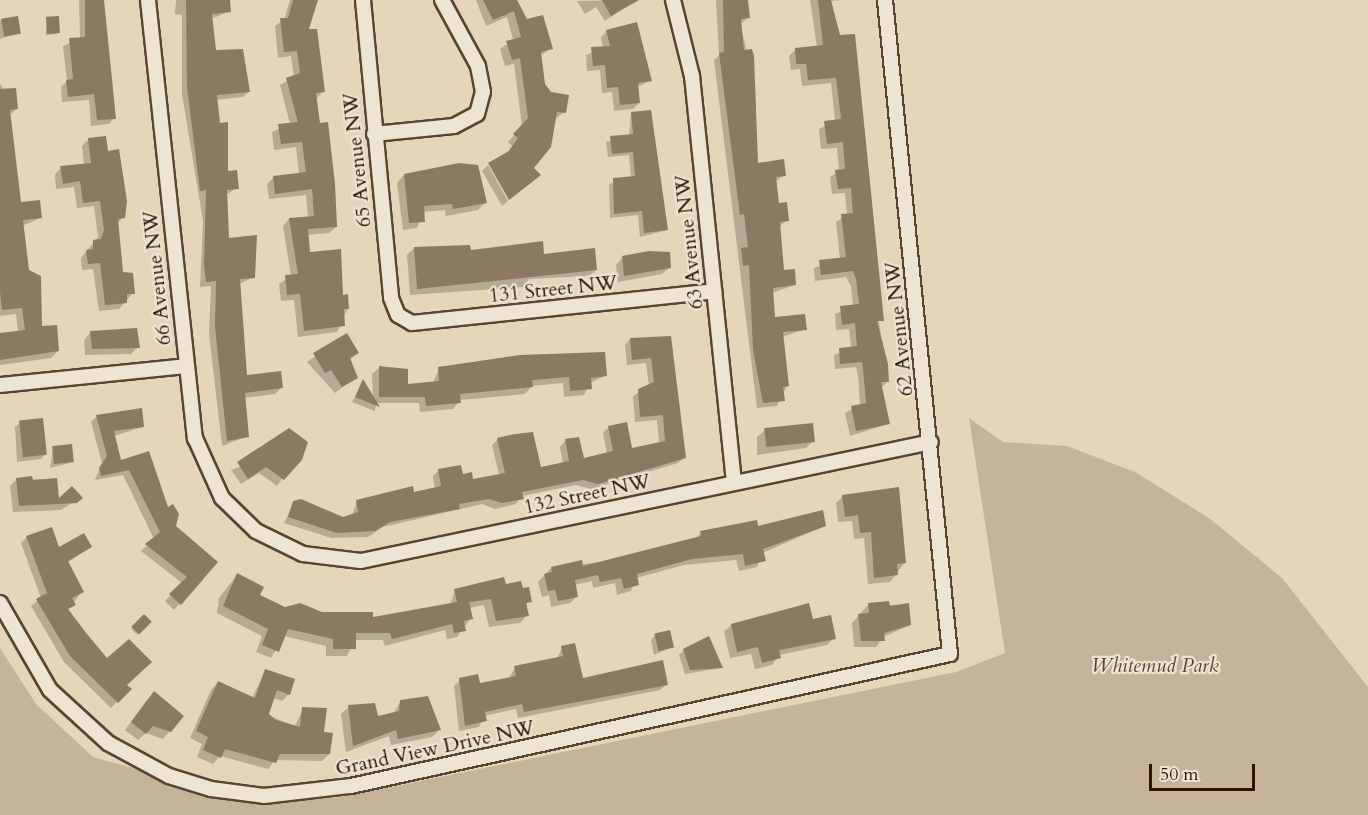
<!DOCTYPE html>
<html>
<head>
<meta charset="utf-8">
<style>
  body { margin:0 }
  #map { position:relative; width:1368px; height:815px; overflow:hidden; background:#e4d5bb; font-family:Cardo,serif }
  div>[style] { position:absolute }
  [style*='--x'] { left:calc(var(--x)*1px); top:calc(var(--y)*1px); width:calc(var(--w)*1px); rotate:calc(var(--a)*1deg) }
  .green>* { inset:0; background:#c5b49b }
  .shadow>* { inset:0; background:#0003; transform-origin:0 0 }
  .building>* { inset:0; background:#8b7961; transform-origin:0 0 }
  .roads { filter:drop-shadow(2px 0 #59452f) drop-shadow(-2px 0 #59452f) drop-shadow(0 2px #59452f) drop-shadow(0 -2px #59452f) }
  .minor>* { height:14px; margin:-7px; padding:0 7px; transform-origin:7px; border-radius:7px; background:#ede4d3 }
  span { translate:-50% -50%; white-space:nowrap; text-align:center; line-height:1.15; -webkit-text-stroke:4.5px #ede4d3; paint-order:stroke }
  .street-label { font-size:20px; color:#2b1500 }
  .park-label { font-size:20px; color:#59452e; font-style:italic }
  .scale { position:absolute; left:1149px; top:764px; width:106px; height:27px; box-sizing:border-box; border:3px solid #2b1500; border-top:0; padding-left:8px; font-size:18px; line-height:21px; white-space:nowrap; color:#2b1500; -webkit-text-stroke:4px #ede4d3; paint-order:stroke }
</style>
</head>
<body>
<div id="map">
  <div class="green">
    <i style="clip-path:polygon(969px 418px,1003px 442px,1067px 446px,1135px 472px,1209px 518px,1282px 578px,1368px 687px,1368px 815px,0 815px,0 648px,36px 704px,93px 757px,263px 804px,342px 797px,956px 672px,1005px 653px)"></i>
  </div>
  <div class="shadow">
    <i style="clip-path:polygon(79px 0,102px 0,114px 118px,109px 124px,91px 126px,89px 100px,62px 102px,61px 87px,67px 81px,63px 46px,80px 39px)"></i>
    <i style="clip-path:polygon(176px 0,229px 0,230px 11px,211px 19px,215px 52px,249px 91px,243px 97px,216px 100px,226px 173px,237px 188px,226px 195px,227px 240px,254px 277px,239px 284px,245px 377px,281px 388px,275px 394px,244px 398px,248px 436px,222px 446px,209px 334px,211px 286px,200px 287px,203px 221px,182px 94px,182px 15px,175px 14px)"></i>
    <i style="clip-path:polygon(290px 0,316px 0,307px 31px,323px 91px,316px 99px,336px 227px,329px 233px,307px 235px,309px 254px,348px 308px,337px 332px,298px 337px,294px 300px,281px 301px,279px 284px,291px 276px,283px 226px,289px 219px,308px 218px,306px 195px,269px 199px,267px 184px,274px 177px,299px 174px,296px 147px,274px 150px,272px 132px,290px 124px,280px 85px,294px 77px,291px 56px,278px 58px,275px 26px,284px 20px)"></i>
    <i style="clip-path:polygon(476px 0,517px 0,526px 21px,551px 48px,540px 56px,544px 84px,565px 112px,554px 119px,532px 169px,532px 182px,510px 199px,490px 164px,506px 154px,512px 146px,508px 142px,522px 126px,514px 64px,505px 66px,500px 49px,513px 40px,507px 17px,486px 26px)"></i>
    <i style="clip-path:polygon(625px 0,628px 5px,605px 21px,596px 7px,585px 14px,577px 1px)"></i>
    <i style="clip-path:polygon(716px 0,745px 0,748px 18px,740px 24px,755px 84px,757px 164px,784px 175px,775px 182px,778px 204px,787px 220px,779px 227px,783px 271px,795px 285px,772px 293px,774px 318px,805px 329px,782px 337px,787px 386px,777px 406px,757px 408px,714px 60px,719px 55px)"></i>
    <i style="clip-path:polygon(810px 0,842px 0,830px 1px,888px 381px,881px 388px,888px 424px,850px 436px,845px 413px,860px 405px,858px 375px,856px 367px,835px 369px,834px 355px,851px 348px,849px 329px,836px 330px,835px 314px,853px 307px,851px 286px,846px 277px,815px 281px,814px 268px,840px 259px,836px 222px,847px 215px,845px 193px,832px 194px,830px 177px,839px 171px,837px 148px,821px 149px,819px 129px,835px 121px,831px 83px,802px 86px,800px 69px,791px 70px,789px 56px,796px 49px,817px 47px)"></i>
    <i style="clip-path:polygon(47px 18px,58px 32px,57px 34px,46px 35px)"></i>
    <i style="clip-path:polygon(0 21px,2px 19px,19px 33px,0 39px)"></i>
    <i style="clip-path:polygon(607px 31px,650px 81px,637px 87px,639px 103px,633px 109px,614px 111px,612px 92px,602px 93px,600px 70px,587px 71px,586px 55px,603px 48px,601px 37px)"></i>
    <i style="clip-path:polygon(0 84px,17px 108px,9px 116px,20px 203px,40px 218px,22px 226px,27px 271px,41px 328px,58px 351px,51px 358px,0 365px,0 334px,18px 332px,16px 314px,0 316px)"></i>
    <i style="clip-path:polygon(651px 112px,667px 230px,640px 237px,638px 215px,610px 218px,609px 184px,631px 178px,629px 155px,608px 157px,606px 142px,629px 136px,631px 114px)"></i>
    <i style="clip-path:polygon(89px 139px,107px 152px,123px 217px,117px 224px,121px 274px,133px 293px,119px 309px,99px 311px,93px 269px,82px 270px,81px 258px,98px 237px,94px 206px,77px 208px,74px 187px,56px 189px,55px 174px,61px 168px,84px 165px,82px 146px)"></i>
    <i style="clip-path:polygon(488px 165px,508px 201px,502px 206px,482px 171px)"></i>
    <i style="clip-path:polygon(404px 175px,485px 203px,478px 210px,446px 216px,445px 210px,423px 212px,417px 228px,403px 230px,397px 183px)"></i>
    <i style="clip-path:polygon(414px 248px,543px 256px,596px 270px,589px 276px,529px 279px,523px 287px,410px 295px,407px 255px)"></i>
    <i style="clip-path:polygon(623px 257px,670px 267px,662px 274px,618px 282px,616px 265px)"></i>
    <i style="clip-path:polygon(91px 332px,138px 347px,131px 354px,85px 355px,84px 340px)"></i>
    <i style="clip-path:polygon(346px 335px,357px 353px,349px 361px,356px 377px,335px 393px,307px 362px)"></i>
    <i style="clip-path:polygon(670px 338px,684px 458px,678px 463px,591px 489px,576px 485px,522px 496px,516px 504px,495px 509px,482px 504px,383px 527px,368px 537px,331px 538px,284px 523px,294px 503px,343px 519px,352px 516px,357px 501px,435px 489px,433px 476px,438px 471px,472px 481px,499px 475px,492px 445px,498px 439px,540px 468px,563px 464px,560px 447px,565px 441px,578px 438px,582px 459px,607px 454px,603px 433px,609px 427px,631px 450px,659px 444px,657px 420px,635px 422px,633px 396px,649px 386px,646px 363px,627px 365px,625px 345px,630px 339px)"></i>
    <i style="clip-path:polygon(379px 368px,407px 386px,433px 383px,439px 369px,606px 375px,590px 383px,584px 395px,564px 397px,563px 383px,532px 386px,525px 394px,460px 400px,453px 409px,420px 412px,419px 403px,376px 403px,375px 411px,352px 402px,363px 382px,373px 398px,372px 374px)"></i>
    <i style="clip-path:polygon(97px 416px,142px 427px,114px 436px,120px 462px,149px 453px,174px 527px,216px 563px,174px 610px,165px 601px,182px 583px,141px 551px,154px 539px,123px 475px,95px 480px,102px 463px,91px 422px)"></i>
    <i style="clip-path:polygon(20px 423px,45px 454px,41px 459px,17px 462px,15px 427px)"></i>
    <i style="clip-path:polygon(765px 430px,813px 441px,806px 448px,757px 455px,757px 437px)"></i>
    <i style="clip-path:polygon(307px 443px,277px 486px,259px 473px,241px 484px,231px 470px)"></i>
    <i style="clip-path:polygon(53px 448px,73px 462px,50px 468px)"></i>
    <i style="clip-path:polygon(17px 479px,56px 480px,58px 502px,80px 498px,61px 510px,13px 512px,10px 486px)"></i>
    <i style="clip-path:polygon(843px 496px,905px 562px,890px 582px,868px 584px,864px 538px,854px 539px,852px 521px,838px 522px,836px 503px)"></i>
    <i style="clip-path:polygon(825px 526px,762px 553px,757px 567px,739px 571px,736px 560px,684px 565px,636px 578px,631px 591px,617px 595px,615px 583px,593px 588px,592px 581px,574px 585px,577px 596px,570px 603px,551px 607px,549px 595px,542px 597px,538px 582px,551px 568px,609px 561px,695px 539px,701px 533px)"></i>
    <i style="clip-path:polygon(27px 537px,58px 549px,90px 547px,67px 563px,82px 591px,67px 611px,130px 689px,111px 708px,64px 662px,31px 606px,41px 598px,21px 543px)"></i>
    <i style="clip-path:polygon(237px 575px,258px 596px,285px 609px,372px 619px,450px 605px,455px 590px,505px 586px,527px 589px,527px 615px,520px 623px,489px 627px,484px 605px,469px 608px,471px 618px,457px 637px,447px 639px,445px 630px,385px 646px,383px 640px,355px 640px,347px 656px,326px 656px,326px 646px,284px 636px,271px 658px,256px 652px,262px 636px,217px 613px,219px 598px)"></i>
    <i style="clip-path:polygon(868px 605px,908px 605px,910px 625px,883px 637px,876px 647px,854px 647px,852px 623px)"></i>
    <i style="left:144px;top:616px;width:8px;height:18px;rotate:45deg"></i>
    <i style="clip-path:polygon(811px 621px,834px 638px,827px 645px,779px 655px,772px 665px,755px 669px,751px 654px,730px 658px,724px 632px,731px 625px)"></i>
    <i style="clip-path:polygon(655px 635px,672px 647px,654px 655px,651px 640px)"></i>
    <i style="clip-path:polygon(562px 647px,582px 680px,667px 684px,660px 690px,518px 718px,516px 709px,484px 716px,479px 727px,459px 731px,454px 686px,460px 680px,478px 685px,509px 678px,515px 668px,557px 659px)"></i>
    <i style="clip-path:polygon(684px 650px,721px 668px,685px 674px,679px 655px)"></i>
    <i style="clip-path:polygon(265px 671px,289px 694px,282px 701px,273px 698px,267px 715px,295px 726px,303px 709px,322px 733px,329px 754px,322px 761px,275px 760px,268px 769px,220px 756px,213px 764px,197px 757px,202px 744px,190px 738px,211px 690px,218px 683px,252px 698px)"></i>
    <i style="clip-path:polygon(147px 700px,170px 731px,163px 739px,146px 733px,138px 740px,125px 730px)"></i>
    <i style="clip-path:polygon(401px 701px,439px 730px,432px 737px,391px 745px,389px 736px,346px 752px,341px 714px,349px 707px,377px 717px,393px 714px)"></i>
  </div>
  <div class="building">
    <i style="clip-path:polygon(85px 0,104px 0,116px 119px,97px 120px,94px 94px,68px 97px,66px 80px,73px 79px,69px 38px,85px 37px)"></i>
    <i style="clip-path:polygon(186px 0,230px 0,231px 12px,212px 14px,216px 50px,243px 49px,250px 92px,217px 95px,220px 123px,228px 122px,228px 171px,237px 170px,239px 189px,227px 190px,229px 238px,257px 235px,255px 278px,240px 279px,247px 375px,281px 371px,283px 388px,245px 393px,249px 437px,227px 441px,215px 327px,216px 281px,206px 282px,204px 264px,206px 190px,200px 191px,187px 87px)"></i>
    <i style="clip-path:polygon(293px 0,318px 0,309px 29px,317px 29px,325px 92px,316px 93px,320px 123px,328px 122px,335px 184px,337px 227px,308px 229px,310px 252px,341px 249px,343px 295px,348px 294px,349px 309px,344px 309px,345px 326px,304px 331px,300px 294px,287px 295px,285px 275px,298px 274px,289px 218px,314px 216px,312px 189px,275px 194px,273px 176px,306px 172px,302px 142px,281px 144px,278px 124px,298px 122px,286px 78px,300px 73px,297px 51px,284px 52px,280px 18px,288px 18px)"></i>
    <i style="clip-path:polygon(483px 0,517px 0,527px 19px,543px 15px,553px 49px,541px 52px,545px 84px,551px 92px,569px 95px,566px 113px,557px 112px,551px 147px,534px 168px,541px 175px,509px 200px,488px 163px,509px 151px,518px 138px,513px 134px,528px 118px,520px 58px,512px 60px,506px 41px,521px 37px,514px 11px,493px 20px)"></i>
    <i style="clip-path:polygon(602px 0,639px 0,611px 16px)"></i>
    <i style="clip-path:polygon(723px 0,748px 0,750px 18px,741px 19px,744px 50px,752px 49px,754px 56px,758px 163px,784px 159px,786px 176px,776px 177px,779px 203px,787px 202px,789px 221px,780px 222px,784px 270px,795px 269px,796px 285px,773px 288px,775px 317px,805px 314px,807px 330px,783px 332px,789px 386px,783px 387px,785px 401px,763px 403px,753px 350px,749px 265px,743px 266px,741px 248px,748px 247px,744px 214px,740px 215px,719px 53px,724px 52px)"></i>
    <i style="clip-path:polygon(818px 0,831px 0,840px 35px,855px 34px,884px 321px,877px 321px,888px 364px,889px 382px,881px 382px,890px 424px,856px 431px,851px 406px,866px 403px,863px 368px,862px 362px,840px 364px,839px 348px,857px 346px,855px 323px,842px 325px,840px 306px,859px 304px,856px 279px,853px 271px,821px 275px,819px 260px,846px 257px,841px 214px,853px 213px,851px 188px,838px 189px,835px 170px,845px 169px,843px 142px,827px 144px,824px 121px,841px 119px,836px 78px,808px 80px,806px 64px,796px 64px,795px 48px,823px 45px)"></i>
    <i style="left:18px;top:16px;width:18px;height:17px;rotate:81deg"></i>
    <i style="left:59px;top:16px;width:17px;height:13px;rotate:87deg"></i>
    <i style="clip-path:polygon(637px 22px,652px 81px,638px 83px,640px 103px,620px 105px,618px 87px,607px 88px,605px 65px,593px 66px,591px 47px,610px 46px,606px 30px)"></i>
    <i style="clip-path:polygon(16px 88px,18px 109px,10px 110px,21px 202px,40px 200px,42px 218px,23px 220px,29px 270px,41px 276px,42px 326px,57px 325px,59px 351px,0 360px,0 333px,25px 330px,22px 308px,2px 310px,0 292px,0 89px)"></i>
    <i style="clip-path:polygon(651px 110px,668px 230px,644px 233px,642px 211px,614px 214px,613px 178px,635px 176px,633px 152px,612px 154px,610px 136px,633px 134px,631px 112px)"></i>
    <i style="clip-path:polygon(106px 136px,108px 151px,119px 149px,127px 201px,125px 218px,118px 219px,123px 272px,133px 273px,135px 294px,127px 294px,127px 303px,105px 305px,100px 263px,88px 264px,86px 250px,93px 249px,93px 240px,101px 239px,104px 230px,100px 201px,83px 203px,80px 181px,63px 184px,60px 166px,91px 163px,88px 138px)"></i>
    <i style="clip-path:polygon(459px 163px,478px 165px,487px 203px,453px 209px,452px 204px,424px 206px,425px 222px,409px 223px,404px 174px)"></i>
    <i style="clip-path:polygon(543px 241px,544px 254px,595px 248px,597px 270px,417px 289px,414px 247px,470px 245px,471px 250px)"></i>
    <i style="clip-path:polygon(649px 251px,670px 252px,671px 268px,624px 276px,622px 256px)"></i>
    <i style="clip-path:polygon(137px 328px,140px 348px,92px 349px,90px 331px)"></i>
    <i style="clip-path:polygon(347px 333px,359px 353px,350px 358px,358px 378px,342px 387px,331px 370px,325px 373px,313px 353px)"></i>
    <i style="clip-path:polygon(671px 336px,686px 458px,598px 484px,583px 480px,522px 492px,524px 499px,502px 503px,489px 499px,459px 504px,460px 509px,390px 522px,375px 531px,337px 533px,288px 517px,293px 501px,301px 499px,343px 517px,358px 512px,356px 500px,413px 486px,414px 492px,441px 486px,438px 469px,461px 465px,463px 474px,472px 472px,473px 479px,505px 473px,497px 438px,515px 434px,533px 432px,541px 467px,569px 461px,565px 439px,579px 437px,584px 458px,613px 451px,608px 426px,627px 422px,632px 448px,665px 441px,663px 415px,640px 417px,638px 389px,654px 382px,651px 358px,632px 360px,630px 338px)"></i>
    <i style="clip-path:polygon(605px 352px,607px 376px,591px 378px,592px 389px,570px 391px,569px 377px,532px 380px,533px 387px,460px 394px,461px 403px,426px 406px,425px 397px,379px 397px,379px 366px,408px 369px,408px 384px,439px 381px,438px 367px,520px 355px)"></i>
    <i style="clip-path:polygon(363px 379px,380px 407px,355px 397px)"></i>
    <i style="clip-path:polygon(142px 408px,144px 427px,114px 431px,121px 460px,149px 451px,168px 507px,173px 504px,179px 514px,176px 526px,218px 562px,181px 605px,169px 594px,187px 577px,145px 544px,160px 532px,129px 470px,101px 476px,99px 468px,107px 456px,96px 415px)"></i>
    <i style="left:43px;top:418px;width:37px;height:24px;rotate:84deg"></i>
    <i style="left:813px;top:423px;width:19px;height:49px;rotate:84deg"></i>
    <i style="clip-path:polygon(289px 428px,308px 442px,302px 460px,284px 480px,266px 467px,248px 479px,237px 462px)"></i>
    <i style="left:72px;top:444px;width:18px;height:20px;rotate:84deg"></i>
    <i style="clip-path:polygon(32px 476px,33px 480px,57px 478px,59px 498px,72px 486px,83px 498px,77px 503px,19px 506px,16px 478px)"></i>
    <i style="clip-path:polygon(899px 487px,906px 563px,897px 564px,898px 575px,874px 578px,871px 532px,860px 533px,858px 515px,845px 517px,842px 495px)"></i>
    <i style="clip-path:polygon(823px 510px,826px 526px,763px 549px,766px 561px,745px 566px,743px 554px,692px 559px,637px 574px,639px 585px,624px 589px,621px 578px,600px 582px,598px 575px,575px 580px,578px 597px,558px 601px,555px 590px,548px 591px,544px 574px,552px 572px,551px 567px,582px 560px,583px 566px,701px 536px,700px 531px,757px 520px,758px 526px)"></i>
    <i style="clip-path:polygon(52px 527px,59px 547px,84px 533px,92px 547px,68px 561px,84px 592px,72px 598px,76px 605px,68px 609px,87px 634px,107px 658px,129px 639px,152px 662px,127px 685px,132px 689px,118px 703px,70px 656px,36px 599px,47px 593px,26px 536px)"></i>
    <i style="clip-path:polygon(237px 573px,264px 587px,260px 595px,285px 607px,300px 603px,322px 612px,373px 612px,373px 617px,457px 602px,454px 589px,504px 577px,506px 584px,521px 581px,523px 588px,529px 587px,532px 602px,526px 603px,529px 616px,496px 621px,491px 599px,469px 602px,473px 619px,464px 621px,466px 631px,454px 633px,452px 624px,392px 639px,390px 633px,356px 633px,356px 649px,333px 649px,333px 639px,288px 629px,279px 652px,262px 645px,268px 629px,223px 606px)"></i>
    <i style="clip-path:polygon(889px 601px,890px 606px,909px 603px,911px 625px,884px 633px,885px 641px,861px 641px,858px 614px,869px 613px,868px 603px)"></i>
    <i style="clip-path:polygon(809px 603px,813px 619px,831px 615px,836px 639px,779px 650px,781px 658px,762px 663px,758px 647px,737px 652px,731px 624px)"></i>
    <i style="left:144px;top:614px;width:11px;height:18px;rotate:45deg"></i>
    <i style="left:670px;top:630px;width:18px;height:16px;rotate:77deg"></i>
    <i style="clip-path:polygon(709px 636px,723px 668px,690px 670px,683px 649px)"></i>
    <i style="clip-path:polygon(575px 643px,583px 678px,663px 660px,668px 685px,524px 712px,522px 704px,485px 712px,487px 721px,465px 726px,459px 678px,478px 674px,480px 683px,516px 676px,514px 666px,563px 656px,561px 646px)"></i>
    <i style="clip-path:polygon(265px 669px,295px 679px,290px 695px,277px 690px,269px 714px,276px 720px,300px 727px,302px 707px,327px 708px,324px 732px,333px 733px,330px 754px,280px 754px,276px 763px,225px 749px,221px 758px,203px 750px,208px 737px,196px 731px,218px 681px,255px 698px)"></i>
    <i style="clip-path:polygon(154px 691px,184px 716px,171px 732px,153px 726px,146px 734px,131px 722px)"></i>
    <i style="clip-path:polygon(428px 696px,441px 730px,398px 739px,396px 730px,353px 746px,348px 705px,375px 703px,378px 716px,399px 711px,400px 700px)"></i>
  </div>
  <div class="roads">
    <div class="minor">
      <i style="--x:148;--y:0;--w:441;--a:83.9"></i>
      <i style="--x:195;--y:438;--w:66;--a:65.8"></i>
      <i style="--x:222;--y:498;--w:47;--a:44.1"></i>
      <i style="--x:256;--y:531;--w:52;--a:26.1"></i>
      <i style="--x:303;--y:554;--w:58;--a:6.9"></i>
      <i style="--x:361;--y:561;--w:582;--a:-11.79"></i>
      <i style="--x:363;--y:0;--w:299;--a:84.6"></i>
      <i style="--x:391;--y:298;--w:18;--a:68"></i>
      <i style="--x:398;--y:315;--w:16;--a:30"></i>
      <i style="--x:412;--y:323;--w:304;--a:-6"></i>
      <i style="--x:673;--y:0;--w:78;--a:76"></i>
      <i style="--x:692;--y:76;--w:408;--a:84.1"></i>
      <i style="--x:374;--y:134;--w:80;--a:-5.7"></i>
      <i style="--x:454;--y:126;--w:26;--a:-28"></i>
      <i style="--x:477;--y:114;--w:23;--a:-75"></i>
      <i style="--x:483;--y:92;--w:26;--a:-101"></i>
      <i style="--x:478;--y:66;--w:75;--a:-118.6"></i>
      <i style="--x:0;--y:385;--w:187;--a:-5.8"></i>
      <i style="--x:0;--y:603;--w:100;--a:60.1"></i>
      <i style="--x:50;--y:690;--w:79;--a:42.4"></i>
      <i style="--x:108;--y:743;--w:69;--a:28.4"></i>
      <i style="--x:169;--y:776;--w:44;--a:17.2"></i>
      <i style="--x:211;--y:789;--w:53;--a:7.5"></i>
      <i style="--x:264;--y:796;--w:88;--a:-6.6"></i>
      <i style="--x:351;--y:786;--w:613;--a:-12.43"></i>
      <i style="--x:950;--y:654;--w:657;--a:-95.68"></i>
    </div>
  </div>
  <div class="street-label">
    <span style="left:357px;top:160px;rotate:-96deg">65 Avenue NW</span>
    <span style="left:689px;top:242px;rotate:-96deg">63 Avenue NW</span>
    <span style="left:157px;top:278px;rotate:-96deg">66 Avenue NW</span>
    <span style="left:553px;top:289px;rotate:-6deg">131 Street NW</span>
    <span style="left:899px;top:329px;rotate:-96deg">62 Avenue NW</span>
    <span style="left:587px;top:494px;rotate:-12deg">132 Street NW</span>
    <span style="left:435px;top:748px;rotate:-12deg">Grand View Drive NW</span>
  </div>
  <div class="park-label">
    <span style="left:1155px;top:665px">Whitemud Park</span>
  </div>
  <div class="scale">50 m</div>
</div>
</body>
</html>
